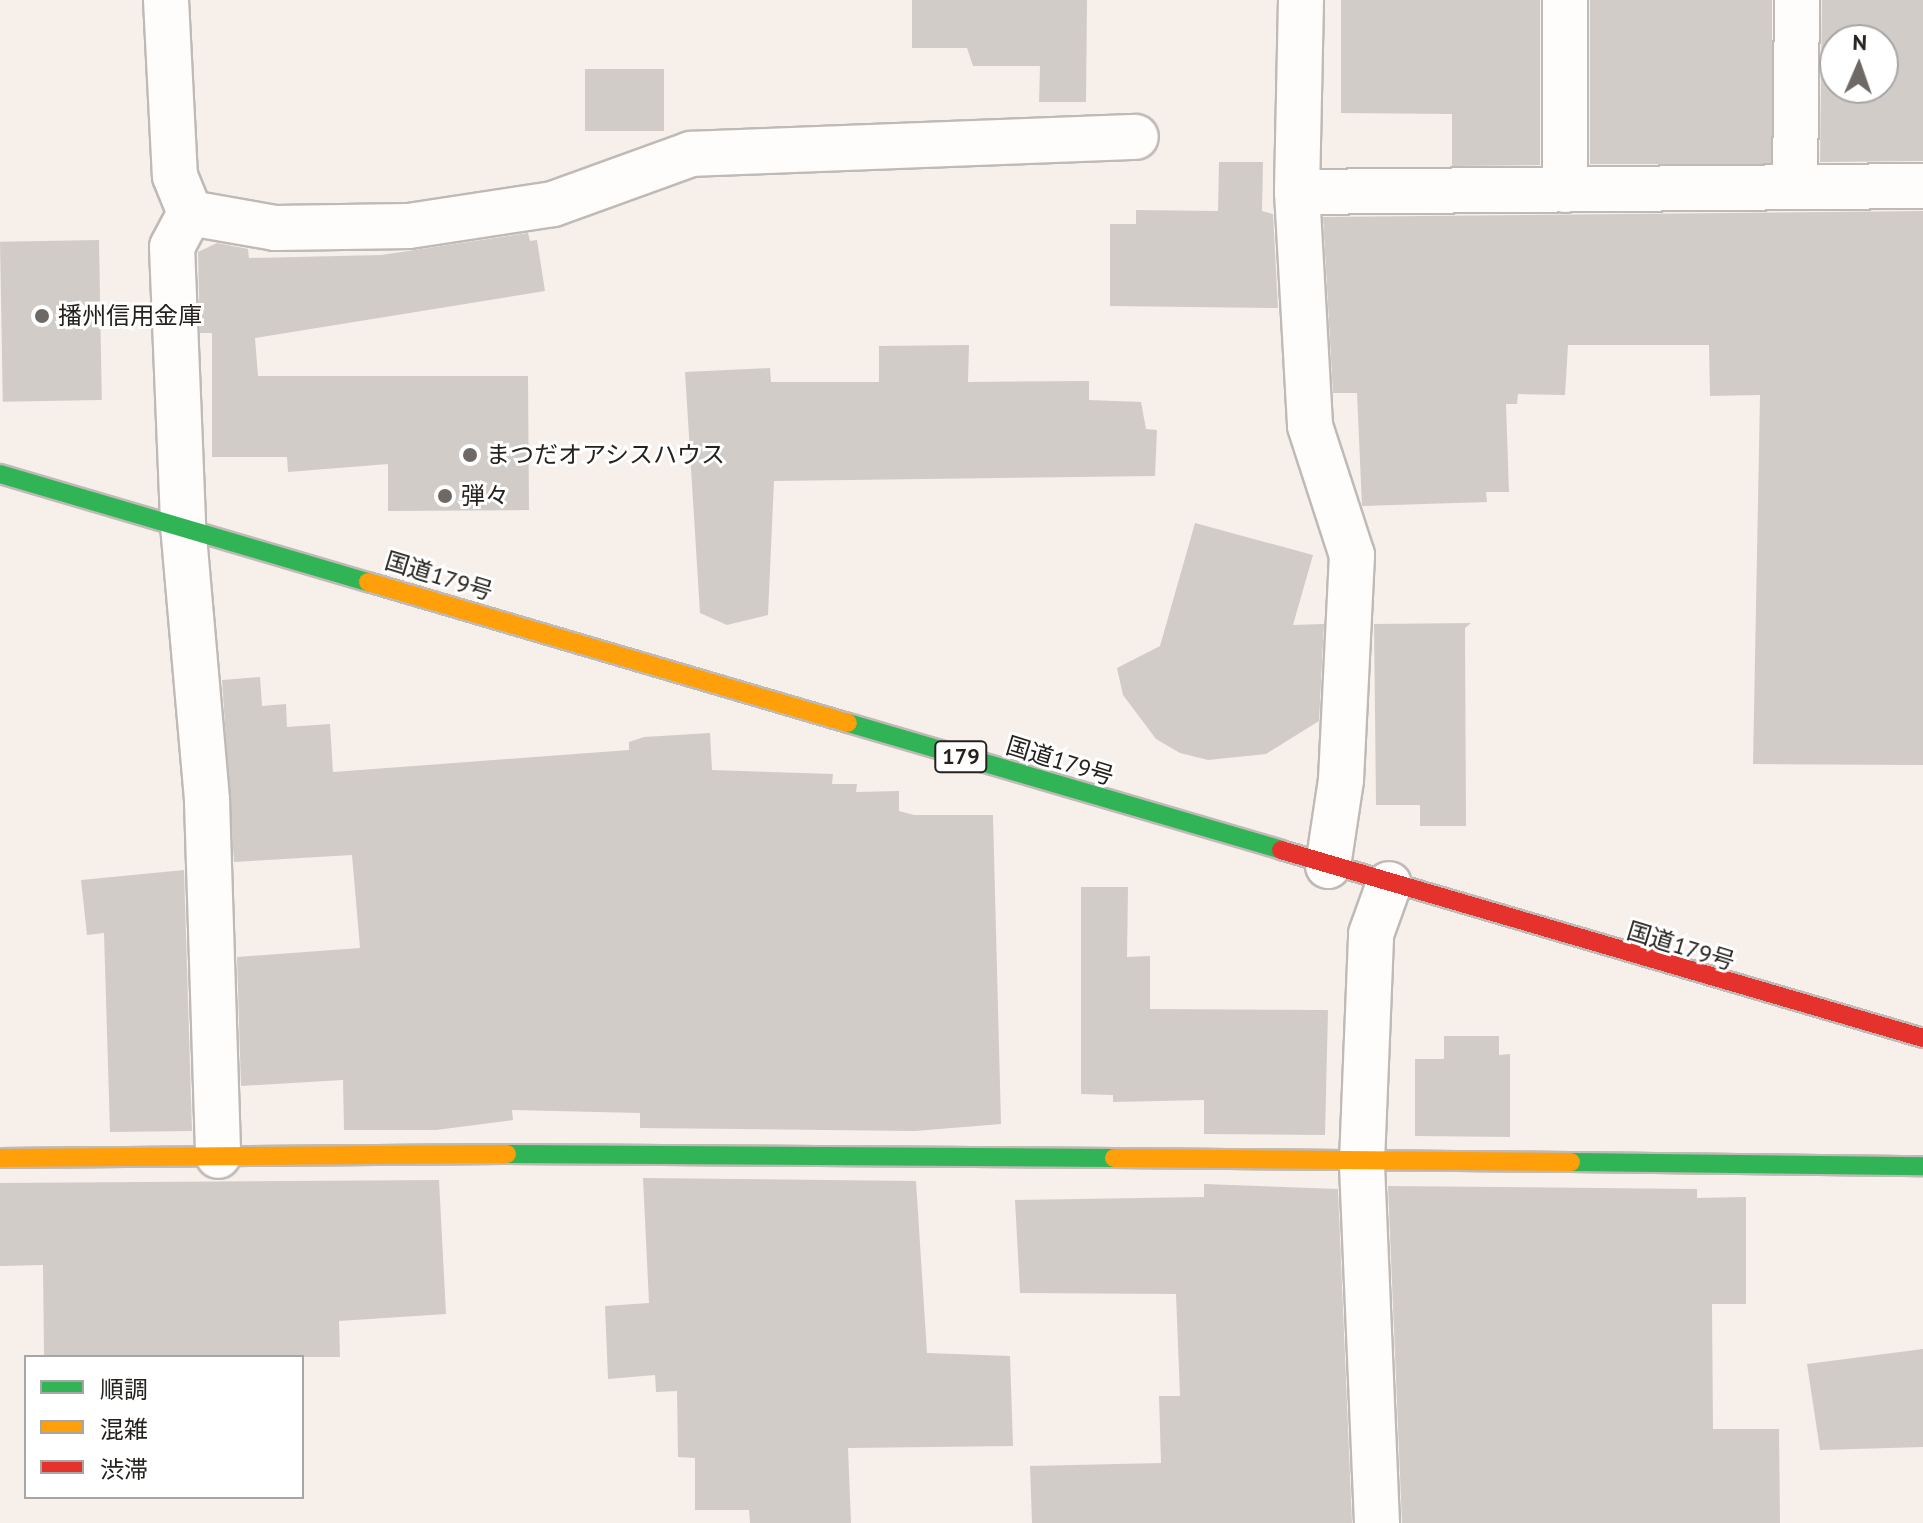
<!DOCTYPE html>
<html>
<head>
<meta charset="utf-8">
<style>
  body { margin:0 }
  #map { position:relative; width:1923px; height:1523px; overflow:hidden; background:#f6efea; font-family:"PT Sans","Noto Sans JP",sans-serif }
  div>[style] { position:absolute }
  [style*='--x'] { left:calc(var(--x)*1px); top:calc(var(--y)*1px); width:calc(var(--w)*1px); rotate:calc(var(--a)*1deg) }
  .building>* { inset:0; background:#d2ccc8; transform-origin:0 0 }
  .roads { filter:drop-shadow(2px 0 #c0bab6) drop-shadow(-2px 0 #c0bab6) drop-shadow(0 2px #c0bab6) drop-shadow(0 -2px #c0bab6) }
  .street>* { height:44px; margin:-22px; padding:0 22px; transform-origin:22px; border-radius:22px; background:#fefdfc }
  .fast>* { height:18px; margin:-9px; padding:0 9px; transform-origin:9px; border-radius:9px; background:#30b455 }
  .slow>* { height:18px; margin:-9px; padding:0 9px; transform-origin:9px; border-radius:9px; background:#ff9f0a }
  .jam>* { height:18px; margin:-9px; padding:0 9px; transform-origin:9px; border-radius:9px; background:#e5322d }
  .dots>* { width:22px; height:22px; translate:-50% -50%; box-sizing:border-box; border:4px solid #fff; border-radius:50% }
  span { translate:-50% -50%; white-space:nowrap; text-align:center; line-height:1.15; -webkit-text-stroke:6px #fff; paint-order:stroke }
  .shield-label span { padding:2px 6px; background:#fff; border:2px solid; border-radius:6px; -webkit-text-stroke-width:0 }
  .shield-label { font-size:22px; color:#25211e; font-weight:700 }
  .poi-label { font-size:24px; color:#25211e }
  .left { translate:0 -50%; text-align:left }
  .street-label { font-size:24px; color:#25211e }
  .legend { position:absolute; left:24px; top:1355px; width:280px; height:144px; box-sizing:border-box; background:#fff; border:2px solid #a8a6a5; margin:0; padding:10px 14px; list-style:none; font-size:24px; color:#25211e }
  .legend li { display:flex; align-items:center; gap:16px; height:40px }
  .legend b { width:40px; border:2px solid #a8a6a5 }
  .north { position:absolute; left:1819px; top:24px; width:80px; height:80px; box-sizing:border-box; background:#fff; border:2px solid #a8a6a5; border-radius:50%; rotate:2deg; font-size:22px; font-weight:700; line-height:32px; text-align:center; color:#25211e }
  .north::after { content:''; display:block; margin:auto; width:28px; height:36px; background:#6e6965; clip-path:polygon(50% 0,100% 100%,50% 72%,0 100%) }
</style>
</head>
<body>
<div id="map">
  <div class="building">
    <i style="clip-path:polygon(912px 0,1087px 0,1086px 102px,1039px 102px,1040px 66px,973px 66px,967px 48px,912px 48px)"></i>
    <i style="clip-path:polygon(1341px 0,1540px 0,1540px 165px,1452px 166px,1452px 114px,1341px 113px)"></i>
    <i style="left:1590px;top:0;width:182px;height:164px"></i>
    <i style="clip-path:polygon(evenodd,1822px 0,1923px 0,1923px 161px,1820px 162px,1822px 0,1835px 40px,1883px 40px,1883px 88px,1835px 88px,1835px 40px)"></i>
    <i style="left:585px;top:69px;width:79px;height:62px"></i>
    <i style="clip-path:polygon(1219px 162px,1263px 162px,1262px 211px,1273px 214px,1278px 308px,1110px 306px,1110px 224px,1136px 224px,1136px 210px,1218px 211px)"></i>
    <i style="clip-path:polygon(1923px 211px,1923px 765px,1753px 764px,1760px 395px,1710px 396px,1709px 345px,1568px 345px,1565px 395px,1518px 394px,1517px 404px,1506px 404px,1509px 492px,1486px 492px,1487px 502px,1362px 506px,1357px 393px,1333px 393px,1323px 217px)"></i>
    <i style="clip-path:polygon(528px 233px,530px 241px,537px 240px,545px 291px,255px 338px,258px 376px,528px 376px,529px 510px,388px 511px,388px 464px,288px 472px,287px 457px,212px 457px,212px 333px,200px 333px,198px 252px,217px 243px,248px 249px,249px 258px,381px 255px)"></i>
    <i style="left:99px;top:240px;width:160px;height:99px;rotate:89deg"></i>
    <i style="clip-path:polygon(969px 345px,968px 382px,1089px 381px,1089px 400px,1141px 402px,1146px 429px,1157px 430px,1155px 476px,774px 481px,768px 615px,727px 625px,700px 613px,685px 372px,770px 368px,771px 382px,879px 382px,879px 346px)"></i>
    <i style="clip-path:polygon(1195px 523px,1313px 555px,1293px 625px,1324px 624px,1319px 721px,1266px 754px,1208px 760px,1180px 753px,1156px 739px,1123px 695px,1117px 668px,1160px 646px)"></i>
    <i style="clip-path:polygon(1471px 623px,1465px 628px,1466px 826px,1420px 826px,1420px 805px,1376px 805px,1374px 624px)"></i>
    <i style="clip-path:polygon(260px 677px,262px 706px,286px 704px,287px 727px,330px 724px,333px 772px,629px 750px,629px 742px,644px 737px,710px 733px,712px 770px,833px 774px,832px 784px,857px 784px,856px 792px,899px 791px,899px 811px,914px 815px,993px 815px,1001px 1124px,915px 1131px,640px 1128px,640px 1113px,512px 1110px,513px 1120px,436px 1130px,344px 1130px,343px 1080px,241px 1086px,237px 957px,360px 948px,352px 855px,234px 862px,222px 680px)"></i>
    <i style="clip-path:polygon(184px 870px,192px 1131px,110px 1132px,104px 933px,87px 935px,81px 880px)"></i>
    <i style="clip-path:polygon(1081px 887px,1128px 887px,1127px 957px,1150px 956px,1150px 1009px,1328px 1010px,1325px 1135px,1204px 1134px,1204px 1100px,1113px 1102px,1113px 1095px,1081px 1094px)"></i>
    <i style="clip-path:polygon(1444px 1036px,1499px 1036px,1499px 1055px,1510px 1054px,1510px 1137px,1415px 1136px,1415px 1059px,1444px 1059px)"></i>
    <i style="clip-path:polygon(643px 1178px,916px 1181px,927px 1353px,1010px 1356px,1013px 1446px,848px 1448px,851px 1523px,750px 1523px,749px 1510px,695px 1510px,695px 1458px,678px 1457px,677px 1391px,656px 1392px,655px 1375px,608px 1379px,605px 1306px,649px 1303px)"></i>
    <i style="clip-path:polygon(439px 1180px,446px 1314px,339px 1321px,340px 1357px,44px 1357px,43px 1265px,0 1266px,0 1183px)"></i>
    <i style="clip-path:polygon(1204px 1184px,1338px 1189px,1352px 1523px,1032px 1523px,1030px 1466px,1161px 1463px,1159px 1396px,1180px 1396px,1176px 1294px,1020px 1293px,1015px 1200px,1204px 1197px)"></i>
    <i style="clip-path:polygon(1388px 1186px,1697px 1189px,1697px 1198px,1746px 1197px,1746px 1304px,1712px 1304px,1713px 1429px,1779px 1429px,1780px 1523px,1402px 1523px)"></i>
    <i style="clip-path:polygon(1923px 1349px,1923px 1447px,1820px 1450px,1807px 1364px)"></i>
  </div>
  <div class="roads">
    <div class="street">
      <i style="--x:166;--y:0;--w:176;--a:87.1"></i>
      <i style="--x:175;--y:176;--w:40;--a:68"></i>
      <i style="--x:190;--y:213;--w:86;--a:10"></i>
      <i style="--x:275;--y:228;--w:134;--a:-0.9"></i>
      <i style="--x:409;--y:226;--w:146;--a:-8.7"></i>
      <i style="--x:553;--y:204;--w:147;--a:-19.9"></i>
      <i style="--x:691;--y:154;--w:445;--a:-2.2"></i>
      <i style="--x:1301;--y:0;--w:192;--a:91.2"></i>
      <i style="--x:1297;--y:192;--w:234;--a:86.8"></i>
      <i style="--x:1310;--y:426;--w:136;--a:72"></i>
      <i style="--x:1352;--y:555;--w:225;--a:92.8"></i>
      <i style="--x:1341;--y:780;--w:87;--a:98.6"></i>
      <i style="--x:1565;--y:0;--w:190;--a:90"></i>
      <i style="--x:1795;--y:187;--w:187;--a:-89.4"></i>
      <i style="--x:1297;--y:192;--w:626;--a:-0.55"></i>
      <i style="--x:190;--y:213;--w:38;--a:118"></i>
      <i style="--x:172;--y:247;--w:278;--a:87.7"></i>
      <i style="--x:183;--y:525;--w:277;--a:85"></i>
      <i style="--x:207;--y:801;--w:355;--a:88.2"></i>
      <i style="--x:1377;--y:1523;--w:361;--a:-92.4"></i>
      <i style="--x:1362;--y:1162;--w:228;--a:-87.7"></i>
      <i style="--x:1371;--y:934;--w:53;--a:-70.2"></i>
    </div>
    <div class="fast">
      <i style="--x:0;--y:474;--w:384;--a:16.4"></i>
      <i style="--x:848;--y:723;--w:451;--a:16.3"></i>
      <i style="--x:507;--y:1154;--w:607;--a:0.38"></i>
      <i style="--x:1571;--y:1162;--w:352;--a:0.7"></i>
    </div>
    <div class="slow">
      <i style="--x:368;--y:582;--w:500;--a:16.37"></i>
      <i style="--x:0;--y:1158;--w:507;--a:-0.45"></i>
      <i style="--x:1114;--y:1158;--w:457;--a:0.5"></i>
    </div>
    <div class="jam">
      <i style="--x:1281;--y:850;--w:669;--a:16.32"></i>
    </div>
  </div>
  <div class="dots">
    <i style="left:42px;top:316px;background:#6e6965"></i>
    <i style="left:470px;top:455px;background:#6e6965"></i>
    <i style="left:445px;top:496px;background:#6e6965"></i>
  </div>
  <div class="shield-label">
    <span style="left:961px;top:757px">179</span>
  </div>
  <div class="poi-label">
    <span class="left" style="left:58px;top:316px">播州信用金庫</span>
    <span class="left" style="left:486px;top:455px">まつだオアシスハウス</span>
    <span class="left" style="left:461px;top:496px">弾々</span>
  </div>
  <div class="street-label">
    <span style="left:439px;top:576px;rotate:17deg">国道179号</span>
    <span style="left:1060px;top:761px;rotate:17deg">国道179号</span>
    <span style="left:1681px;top:946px;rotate:17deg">国道179号</span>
  </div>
  <ul class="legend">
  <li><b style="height:10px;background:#30b455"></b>順調</li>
  <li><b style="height:10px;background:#ff9f0a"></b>混雑</li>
  <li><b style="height:10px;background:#e5322d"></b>渋滞</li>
  </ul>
  <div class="north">N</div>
</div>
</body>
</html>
